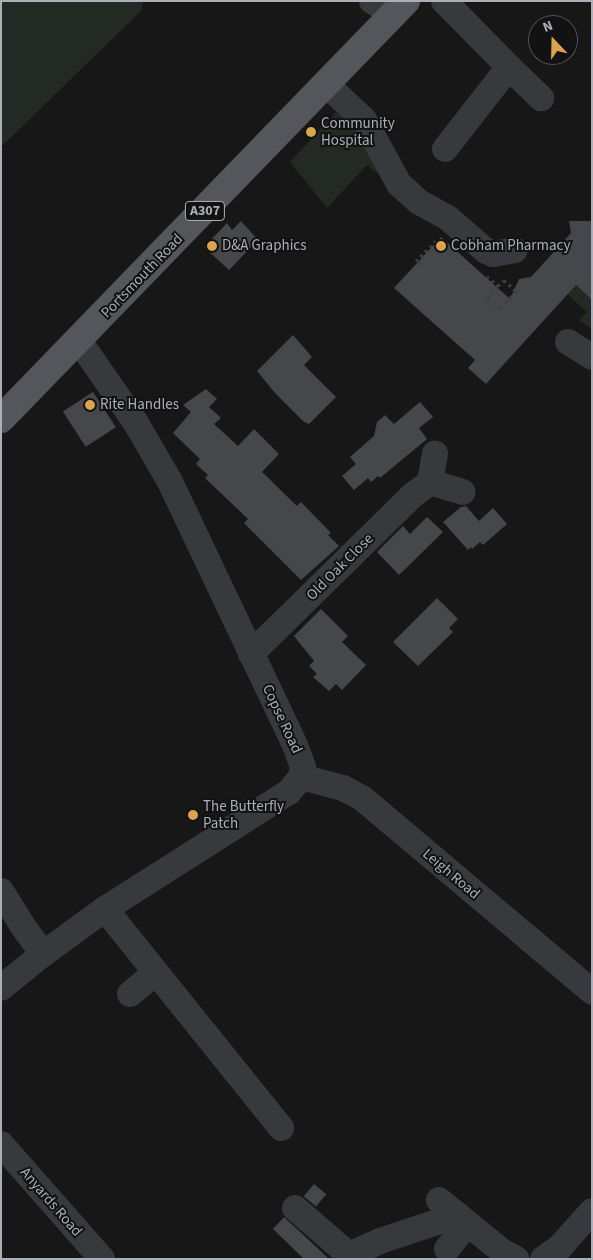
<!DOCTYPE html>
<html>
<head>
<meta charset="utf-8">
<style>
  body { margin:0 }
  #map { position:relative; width:593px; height:1260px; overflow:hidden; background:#171718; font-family:"Source Sans 3",sans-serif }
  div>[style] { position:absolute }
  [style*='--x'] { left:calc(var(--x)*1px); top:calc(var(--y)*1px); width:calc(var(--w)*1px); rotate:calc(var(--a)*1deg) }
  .green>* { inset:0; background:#232a24 }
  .building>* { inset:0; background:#46474b; transform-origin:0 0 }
  .path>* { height:3px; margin-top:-1.5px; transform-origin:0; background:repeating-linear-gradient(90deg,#3e4044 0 2.5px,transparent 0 6.5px) }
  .minor>* { height:26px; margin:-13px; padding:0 13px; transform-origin:13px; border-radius:13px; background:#38393d }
  .major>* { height:28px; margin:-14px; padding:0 14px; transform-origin:14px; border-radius:14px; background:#55565b }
  .dots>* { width:14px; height:14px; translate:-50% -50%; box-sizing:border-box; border:2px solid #121213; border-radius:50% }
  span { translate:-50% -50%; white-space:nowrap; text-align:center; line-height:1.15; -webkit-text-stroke:4px #121213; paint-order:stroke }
  .shield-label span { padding:1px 4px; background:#121213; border:1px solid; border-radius:4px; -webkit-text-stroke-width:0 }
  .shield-label { font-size:14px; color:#abafb7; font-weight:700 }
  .poi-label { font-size:15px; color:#abafb7 }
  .left { translate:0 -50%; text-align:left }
  .street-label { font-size:15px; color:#abafb7 }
  .frame { position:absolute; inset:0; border:2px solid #abafb7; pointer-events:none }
  .north { position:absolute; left:528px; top:15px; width:50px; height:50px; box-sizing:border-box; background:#121213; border:1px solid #4f5155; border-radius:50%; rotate:339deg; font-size:14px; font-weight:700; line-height:20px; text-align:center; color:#abafb7 }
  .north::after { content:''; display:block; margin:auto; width:18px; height:22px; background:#dba34c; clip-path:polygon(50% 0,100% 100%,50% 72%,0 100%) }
</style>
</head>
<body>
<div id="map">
  <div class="green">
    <i style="clip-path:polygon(1px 1px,143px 1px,141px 11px,1px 147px)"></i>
    <i style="clip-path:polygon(336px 112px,358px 134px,378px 173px,378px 174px,367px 165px,327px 208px,290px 162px)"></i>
    <i style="clip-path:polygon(575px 285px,592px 300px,592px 329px,579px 320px,587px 312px,567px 294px)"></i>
  </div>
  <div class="building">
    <i style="clip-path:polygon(241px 221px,258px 240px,229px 270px,204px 247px,227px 223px,232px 230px)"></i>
    <i style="clip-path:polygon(569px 221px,592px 221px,592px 300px,576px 285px,486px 384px,468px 368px,475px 360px,394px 288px,441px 237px,510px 299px,519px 279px,531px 277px,571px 233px)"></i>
    <i style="clip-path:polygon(293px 335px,312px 357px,304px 365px,336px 397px,309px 424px,304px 422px,275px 393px,257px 371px)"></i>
    <i style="clip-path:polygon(206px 389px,217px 399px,209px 407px,221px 418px,214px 424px,238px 446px,254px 429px,279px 454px,262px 472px,297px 506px,301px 502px,331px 533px,328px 535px,339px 546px,301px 580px,244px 523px,248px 519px,205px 478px,208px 475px,196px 464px,200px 459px,173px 433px,191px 412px,183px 405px)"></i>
    <i style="left:93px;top:392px;width:42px;height:36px;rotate:57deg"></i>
    <i style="clip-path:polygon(420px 402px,433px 417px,419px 428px,427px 439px,380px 478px,378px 476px,371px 482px,368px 478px,354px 490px,342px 476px,356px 464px,350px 457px,374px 436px,377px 422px,385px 415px,394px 424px)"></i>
    <i style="clip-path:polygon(466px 506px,479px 521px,493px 508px,507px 524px,483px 545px,480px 542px,472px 549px,471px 547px,468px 550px,443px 522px,461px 507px)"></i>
    <i style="clip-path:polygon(427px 517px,443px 532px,399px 575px,377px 552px,403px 526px,410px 534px)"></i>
    <i style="clip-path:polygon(437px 598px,458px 619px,449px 628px,453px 632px,418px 666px,393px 642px)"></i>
    <i style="clip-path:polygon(321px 609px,348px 636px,342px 642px,366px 665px,342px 690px,336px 684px,329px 691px,313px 677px,317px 674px,309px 666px,314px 661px,294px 636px)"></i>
    <i style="left:314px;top:1184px;width:16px;height:16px;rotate:40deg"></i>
    <i style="clip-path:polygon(284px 1217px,312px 1243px,329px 1259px,304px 1259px,273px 1229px)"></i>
  </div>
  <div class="path">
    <i style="--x:420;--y:264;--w:5;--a:-143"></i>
    <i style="--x:416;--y:261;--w:30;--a:-46"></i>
    <i style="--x:487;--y:276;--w:15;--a:42"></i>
    <i style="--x:498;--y:286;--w:8;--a:-45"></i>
    <i style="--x:504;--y:280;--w:16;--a:43"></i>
    <i style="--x:516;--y:291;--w:25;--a:133"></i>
    <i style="--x:499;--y:309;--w:16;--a:-137"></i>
    <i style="--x:487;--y:298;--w:16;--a:-47"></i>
  </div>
  <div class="minor">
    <i style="--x:372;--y:1;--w:26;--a:32"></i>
    <i style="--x:444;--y:1;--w:93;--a:45.4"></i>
    <i style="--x:509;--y:67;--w:104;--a:128"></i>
    <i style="--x:509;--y:67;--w:45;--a:44.1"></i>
    <i style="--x:326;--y:84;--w:52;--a:43.5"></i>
    <i style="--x:364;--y:120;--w:73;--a:61.3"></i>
    <i style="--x:399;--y:184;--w:27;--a:42"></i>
    <i style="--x:419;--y:202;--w:33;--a:29"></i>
    <i style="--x:448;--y:218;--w:50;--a:41"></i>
    <i style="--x:486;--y:251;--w:8;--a:23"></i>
    <i style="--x:493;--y:254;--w:22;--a:-10"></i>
    <i style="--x:568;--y:342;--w:28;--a:32"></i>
    <i style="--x:430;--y:482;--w:34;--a:17"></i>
    <i style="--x:251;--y:654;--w:227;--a:-44.5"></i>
    <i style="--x:413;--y:495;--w:21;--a:-37"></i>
    <i style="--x:430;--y:482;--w:29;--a:-80"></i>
    <i style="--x:301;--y:777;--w:43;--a:14.7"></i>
    <i style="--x:343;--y:788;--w:21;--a:28"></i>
    <i style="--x:362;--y:798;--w:301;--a:40.1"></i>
    <i style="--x:1;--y:891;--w:40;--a:58"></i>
    <i style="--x:22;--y:925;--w:36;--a:54"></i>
    <i style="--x:105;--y:909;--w:281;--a:51.2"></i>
    <i style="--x:1;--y:988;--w:54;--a:-39"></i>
    <i style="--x:43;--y:954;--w:77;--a:-36"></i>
    <i style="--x:105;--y:909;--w:218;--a:-32.5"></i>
    <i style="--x:289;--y:792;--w:19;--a:-51"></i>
    <i style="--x:301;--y:777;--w:10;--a:-79"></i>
    <i style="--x:303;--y:767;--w:23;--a:-110"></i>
    <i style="--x:295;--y:745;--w:293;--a:-115.4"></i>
    <i style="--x:169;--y:480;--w:66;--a:-120.1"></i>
    <i style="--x:136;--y:423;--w:100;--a:-124.8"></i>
    <i style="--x:130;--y:994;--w:33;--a:-40"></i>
    <i style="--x:1;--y:1144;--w:153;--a:48.7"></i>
    <i style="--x:439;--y:1200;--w:82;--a:39.1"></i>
    <i style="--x:503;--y:1252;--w:15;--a:28"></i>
    <i style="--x:295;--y:1208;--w:72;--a:41"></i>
    <i style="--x:349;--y:1255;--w:34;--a:-24"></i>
    <i style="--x:380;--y:1241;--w:82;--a:-18.4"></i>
    <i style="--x:447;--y:1249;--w:33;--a:-51"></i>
    <i style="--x:543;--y:1259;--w:21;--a:-35"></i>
    <i style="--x:560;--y:1247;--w:48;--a:-48.4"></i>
  </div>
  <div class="major">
    <i style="--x:1;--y:419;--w:582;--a:-45.9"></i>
  </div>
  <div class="dots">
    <i style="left:311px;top:132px;background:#dba34c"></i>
    <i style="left:212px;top:246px;background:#dba34c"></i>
    <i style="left:441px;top:246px;background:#dba34c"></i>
    <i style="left:90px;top:405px;background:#dba34c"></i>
    <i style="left:193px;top:815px;background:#dba34c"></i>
  </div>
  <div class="shield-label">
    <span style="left:205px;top:211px">A307</span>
  </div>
  <div class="poi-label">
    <span class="left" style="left:321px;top:132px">Community<br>Hospital</span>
    <span class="left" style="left:222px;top:246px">D&amp;A Graphics</span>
    <span class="left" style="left:451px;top:246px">Cobham Pharmacy</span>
    <span class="left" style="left:100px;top:405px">Rite Handles</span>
    <span class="left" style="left:203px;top:815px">The Butterfly<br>Patch</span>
  </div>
  <div class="street-label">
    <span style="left:142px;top:276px;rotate:-46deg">Portsmouth Road</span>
    <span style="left:340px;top:567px;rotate:-45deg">Old Oak Close</span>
    <span style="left:282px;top:719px;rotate:65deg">Copse Road</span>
    <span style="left:451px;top:874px;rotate:40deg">Leigh Road</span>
    <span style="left:51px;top:1202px;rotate:49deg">Anyards Road</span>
  </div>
  <div class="frame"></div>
  <div class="north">N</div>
</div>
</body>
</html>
